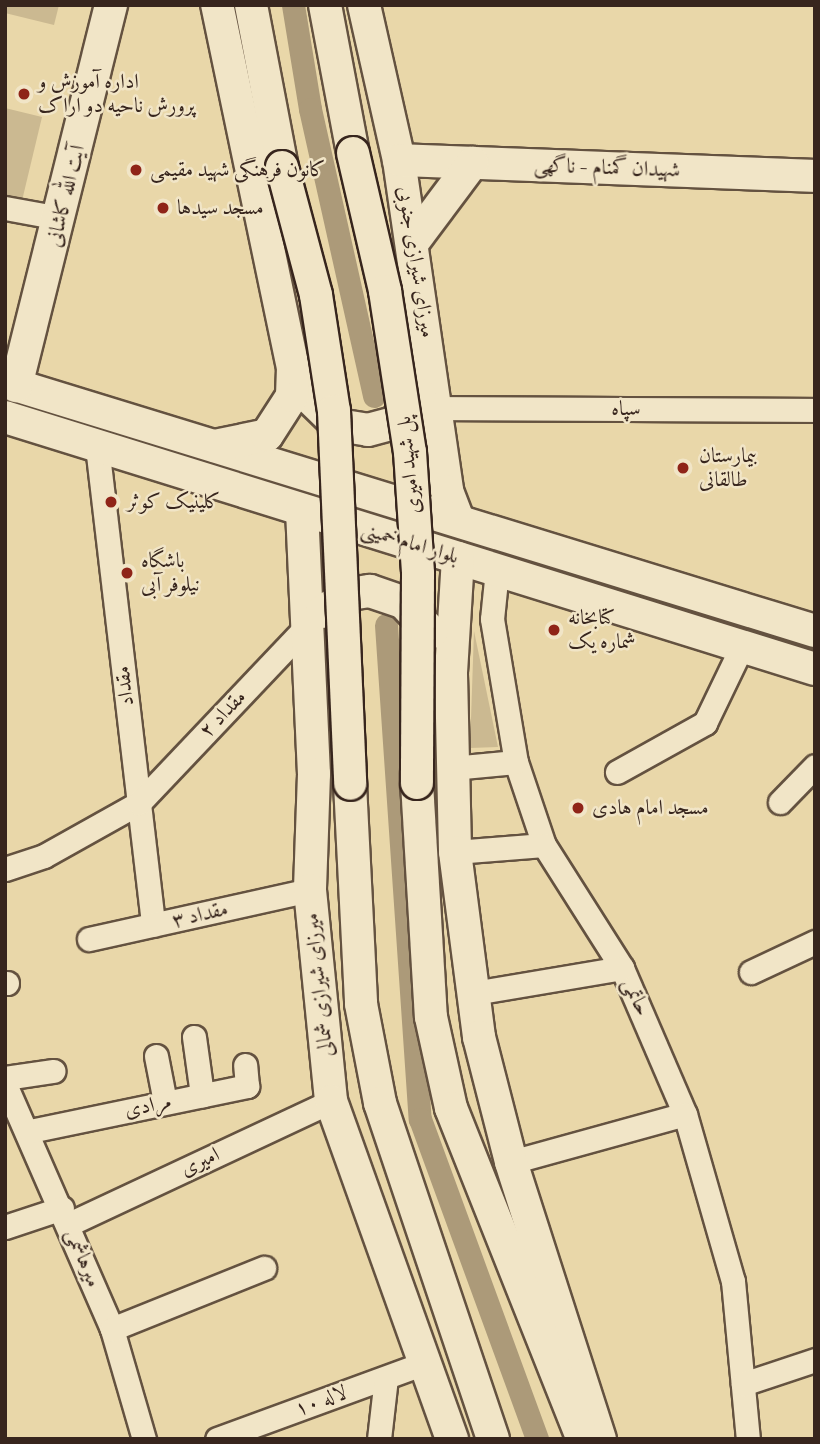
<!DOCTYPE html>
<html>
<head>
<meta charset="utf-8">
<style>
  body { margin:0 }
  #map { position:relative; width:820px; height:1444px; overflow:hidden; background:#e9d7a9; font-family:"Libre Bodoni",Amiri,serif }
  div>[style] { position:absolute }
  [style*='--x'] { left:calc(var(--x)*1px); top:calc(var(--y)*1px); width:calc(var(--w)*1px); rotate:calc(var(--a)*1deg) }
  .green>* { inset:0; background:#cbb991 }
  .canal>* { height:23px; margin:-11.5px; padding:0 11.5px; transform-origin:11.5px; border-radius:11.5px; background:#ac9a79 }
  .roads { filter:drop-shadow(2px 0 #645240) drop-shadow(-2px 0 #645240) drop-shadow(0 2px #645240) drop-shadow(0 -2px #645240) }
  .street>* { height:23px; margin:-11.5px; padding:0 11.5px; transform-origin:11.5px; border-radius:11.5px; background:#f1e5c7 }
  .secondary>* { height:32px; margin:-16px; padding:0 16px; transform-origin:16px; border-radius:16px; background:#f1e5c7 }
  .bridges { filter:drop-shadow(2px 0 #37251d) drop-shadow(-2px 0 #37251d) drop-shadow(0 2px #37251d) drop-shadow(0 -2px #37251d) }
  .secondary-bridge>* { height:32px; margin:-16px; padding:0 16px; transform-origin:16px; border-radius:16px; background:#f1e5c7 }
  .dots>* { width:19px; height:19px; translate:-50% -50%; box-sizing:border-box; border:4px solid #f1e5c7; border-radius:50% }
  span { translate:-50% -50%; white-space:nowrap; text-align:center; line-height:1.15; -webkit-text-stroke:5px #f1e5c7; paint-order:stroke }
  .poi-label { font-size:21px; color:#37251d }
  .left { translate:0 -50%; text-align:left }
  .street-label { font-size:21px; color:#37251d }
  .frame { position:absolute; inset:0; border:7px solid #37251d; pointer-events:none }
</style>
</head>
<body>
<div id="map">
  <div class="green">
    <i style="clip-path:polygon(5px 5px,59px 5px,54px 25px,5px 13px)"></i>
    <i style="clip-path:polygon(5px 108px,42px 117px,20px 209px,5px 205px)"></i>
    <i style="clip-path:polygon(474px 631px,498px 747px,470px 748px)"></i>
  </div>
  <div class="canal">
    <i style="--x:293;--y:5;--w:105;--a:80.7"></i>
    <i style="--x:310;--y:109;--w:294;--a:77.4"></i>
    <i style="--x:386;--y:625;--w:495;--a:86.1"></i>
    <i style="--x:420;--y:1119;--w:341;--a:69.9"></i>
  </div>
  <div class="roads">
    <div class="street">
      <i style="--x:5;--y:208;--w:56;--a:10.3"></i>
      <i style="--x:437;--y:408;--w:378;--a:0.3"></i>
      <i style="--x:97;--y:446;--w:482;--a:83.3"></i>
      <i style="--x:497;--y:570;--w:49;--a:95.8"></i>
      <i style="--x:492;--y:619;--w:145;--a:80.5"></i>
      <i style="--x:516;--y:762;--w:88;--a:71.4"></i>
      <i style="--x:544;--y:845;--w:146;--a:57.6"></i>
      <i style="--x:622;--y:968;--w:159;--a:66.7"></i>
      <i style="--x:685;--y:1114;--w:174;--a:74"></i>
      <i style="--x:733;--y:1281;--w:159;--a:84.6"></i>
      <i style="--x:452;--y:768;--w:64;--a:-5.4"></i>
      <i style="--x:617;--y:772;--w:101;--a:-29.1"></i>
      <i style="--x:705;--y:723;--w:85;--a:-64.3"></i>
      <i style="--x:780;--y:802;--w:50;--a:-45.8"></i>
      <i style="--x:455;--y:852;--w:89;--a:-4.5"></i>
      <i style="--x:5;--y:869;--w:41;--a:-18.4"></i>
      <i style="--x:44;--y:856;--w:109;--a:-29.2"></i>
      <i style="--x:139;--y:803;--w:245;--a:-46.5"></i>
      <i style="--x:89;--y:939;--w:226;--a:-12.5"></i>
      <i style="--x:751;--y:972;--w:71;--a:-25.1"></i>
      <i style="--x:5;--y:983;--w:2;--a:0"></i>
      <i style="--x:474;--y:993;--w:150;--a:-9.6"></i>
      <i style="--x:194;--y:1037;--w:59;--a:82.1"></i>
      <i style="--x:156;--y:1056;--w:47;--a:78.9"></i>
      <i style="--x:5;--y:1078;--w:49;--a:-8.3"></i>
      <i style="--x:5;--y:1084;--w:267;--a:66.4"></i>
      <i style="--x:112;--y:1329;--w:115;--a:73.8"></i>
      <i style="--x:30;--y:1131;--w:222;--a:-11.7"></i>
      <i style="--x:247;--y:1086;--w:21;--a:-95"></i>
      <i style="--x:511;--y:1162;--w:180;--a:-15.4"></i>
      <i style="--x:69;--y:1224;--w:289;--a:-25.1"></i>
      <i style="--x:5;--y:1227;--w:60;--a:-18.4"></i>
      <i style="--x:112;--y:1329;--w:164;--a:-21.9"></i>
      <i style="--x:743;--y:1384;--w:76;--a:-18.4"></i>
      <i style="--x:217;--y:1439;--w:221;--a:-20.1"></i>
      <i style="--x:379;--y:1439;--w:61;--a:-83.5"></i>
    </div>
    <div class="secondary">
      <i style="--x:251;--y:5;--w:165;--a:79.2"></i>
      <i style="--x:325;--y:5;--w:151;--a:79.3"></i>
      <i style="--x:364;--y:5;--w:159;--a:77.3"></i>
      <i style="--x:399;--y:160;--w:334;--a:81.7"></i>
      <i style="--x:447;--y:491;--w:31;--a:69"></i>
      <i style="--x:399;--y:160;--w:416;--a:2.2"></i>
      <i style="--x:413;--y:242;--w:99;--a:-53.2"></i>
      <i style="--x:293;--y:368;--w:30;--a:63"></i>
      <i style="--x:307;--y:395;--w:43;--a:44.1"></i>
      <i style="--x:338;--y:425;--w:30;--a:9"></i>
      <i style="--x:368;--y:430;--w:27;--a:-15"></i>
      <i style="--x:394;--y:423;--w:38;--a:-48"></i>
      <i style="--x:5;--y:382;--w:847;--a:17.09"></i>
      <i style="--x:16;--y:386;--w:393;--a:-76"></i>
      <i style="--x:5;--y:417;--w:848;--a:17.28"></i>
      <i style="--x:215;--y:446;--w:53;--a:-11.9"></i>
      <i style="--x:267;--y:435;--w:46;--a:-57.3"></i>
      <i style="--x:292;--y:396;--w:28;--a:-88"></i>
      <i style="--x:293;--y:368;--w:371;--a:-101.8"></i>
      <i style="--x:302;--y:510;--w:264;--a:87.4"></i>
      <i style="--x:314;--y:774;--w:116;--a:92"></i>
      <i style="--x:310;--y:890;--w:212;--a:84.3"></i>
      <i style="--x:331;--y:1101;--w:359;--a:70.3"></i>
      <i style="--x:458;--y:558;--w:116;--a:93.5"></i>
      <i style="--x:451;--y:674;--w:178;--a:88.7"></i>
      <i style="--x:455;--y:852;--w:187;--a:82.6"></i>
      <i style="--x:479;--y:1037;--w:129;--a:75.6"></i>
      <i style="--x:511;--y:1162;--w:291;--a:72.2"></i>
      <i style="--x:322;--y:612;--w:33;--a:-33"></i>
      <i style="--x:350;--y:594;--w:20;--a:-9"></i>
      <i style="--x:370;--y:591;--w:36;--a:19"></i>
      <i style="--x:404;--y:603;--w:40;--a:47"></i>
      <i style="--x:417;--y:783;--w:234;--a:86.6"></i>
      <i style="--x:431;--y:1017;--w:93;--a:77.6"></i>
      <i style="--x:451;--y:1108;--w:356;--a:68.3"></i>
      <i style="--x:350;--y:784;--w:220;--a:87.1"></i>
      <i style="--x:361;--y:1004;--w:101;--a:79.1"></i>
      <i style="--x:380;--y:1103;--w:354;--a:71.4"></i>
    </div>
  </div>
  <div class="bridges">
    <div class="secondary-bridge">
      <i style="--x:353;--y:153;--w:142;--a:76.9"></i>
      <i style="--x:385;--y:291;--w:163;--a:81.2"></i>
      <i style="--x:410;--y:452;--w:122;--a:86.2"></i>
      <i style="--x:418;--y:574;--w:209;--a:90.3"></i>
      <i style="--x:282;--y:167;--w:132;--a:75.1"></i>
      <i style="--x:316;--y:295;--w:117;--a:81.2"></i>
      <i style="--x:334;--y:411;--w:373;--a:87.5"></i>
    </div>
  </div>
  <div class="dots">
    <i style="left:24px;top:94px;background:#8f2418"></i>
    <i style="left:136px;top:170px;background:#8f2418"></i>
    <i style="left:163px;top:208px;background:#8f2418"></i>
    <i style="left:683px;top:468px;background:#8f2418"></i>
    <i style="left:111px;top:502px;background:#8f2418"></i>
    <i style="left:127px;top:573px;background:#8f2418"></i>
    <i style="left:554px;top:630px;background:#8f2418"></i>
    <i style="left:578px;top:808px;background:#8f2418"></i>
  </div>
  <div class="poi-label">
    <span class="left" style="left:38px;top:94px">اداره آموزش و<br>پرورش ناحیه دو اراک</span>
    <span class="left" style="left:150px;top:170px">کانون فرهنگی شهید مقیمی</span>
    <span class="left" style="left:177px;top:208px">مسجد سیدها</span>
    <span class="left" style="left:699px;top:468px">بیمارستان<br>طالقانی</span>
    <span class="left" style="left:127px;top:502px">کلینیک کوثر</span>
    <span class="left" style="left:141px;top:573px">باشگاه<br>نیلوفر آبی</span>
    <span class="left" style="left:568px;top:630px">کتابخانه<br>شماره یک</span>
    <span class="left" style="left:592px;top:808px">مسجد امام هادی</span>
  </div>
  <div class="street-label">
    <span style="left:607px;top:168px;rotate:2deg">شهیدان گمنام - ناگهی</span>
    <span style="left:66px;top:196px;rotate:-76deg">آیت الله کاشانی</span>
    <span style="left:416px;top:262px;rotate:81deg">میرزای شیرازی جنوبی</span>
    <span style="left:626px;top:409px">سپاه</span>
    <span style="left:409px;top:465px;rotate:-96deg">پل شهید امیری</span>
    <span style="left:410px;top:543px;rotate:17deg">بلوار امام خمینی</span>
    <span style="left:125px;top:686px;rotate:-97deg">مقداد</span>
    <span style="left:223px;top:714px;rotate:-46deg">مقداد ۲</span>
    <span style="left:200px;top:915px;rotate:-13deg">مقداد ۳</span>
    <span style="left:319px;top:985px;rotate:-96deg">میرزای شیرازی شمالی</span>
    <span style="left:636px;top:997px;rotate:65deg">حاتمی</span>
    <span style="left:148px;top:1106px;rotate:-12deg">مرادی</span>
    <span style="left:200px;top:1162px;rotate:-25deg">امیری</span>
    <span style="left:83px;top:1258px;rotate:68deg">میرهاشمی</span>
    <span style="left:321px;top:1401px;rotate:-20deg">لاله ۱۰</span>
  </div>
  <div class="frame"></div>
</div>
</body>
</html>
